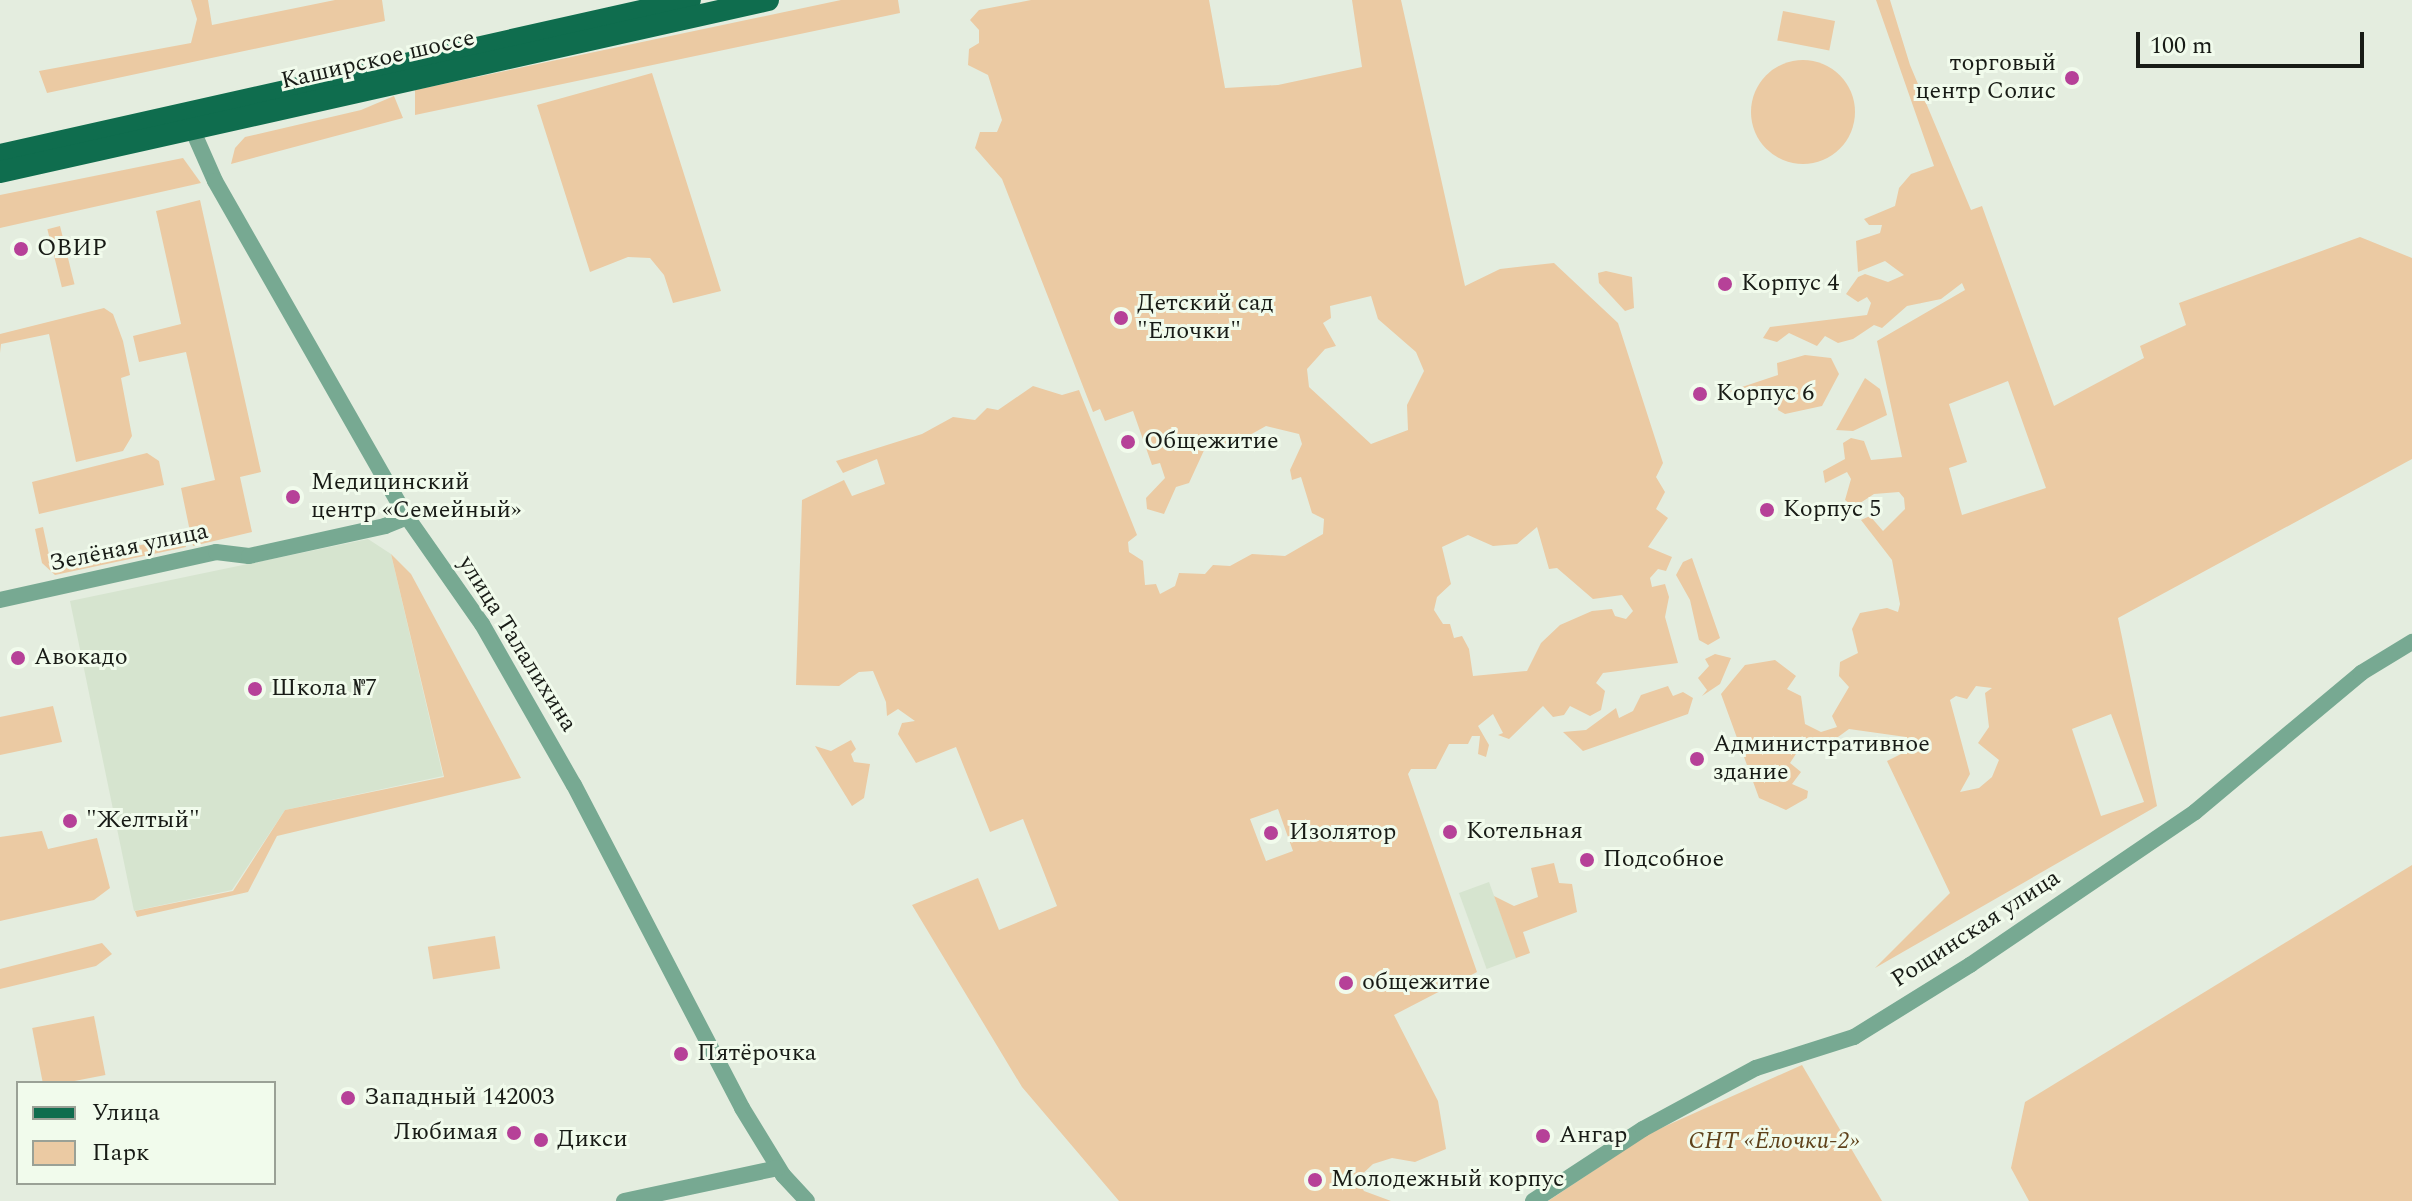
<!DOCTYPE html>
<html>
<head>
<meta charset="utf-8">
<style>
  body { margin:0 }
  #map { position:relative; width:2412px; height:1201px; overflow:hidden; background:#e4eddf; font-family:Spectral,serif }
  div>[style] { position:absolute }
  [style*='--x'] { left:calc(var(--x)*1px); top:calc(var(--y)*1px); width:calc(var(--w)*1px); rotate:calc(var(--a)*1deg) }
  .built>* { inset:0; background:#d6e4cf; transform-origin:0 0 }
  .green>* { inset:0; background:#ebcaa3; transform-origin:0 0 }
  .round { border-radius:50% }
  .minor>* { height:16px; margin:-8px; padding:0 8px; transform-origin:8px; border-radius:8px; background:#77a992 }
  .primary>* { height:22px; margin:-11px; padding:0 11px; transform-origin:11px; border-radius:11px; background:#0f6d4e }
  .dots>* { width:22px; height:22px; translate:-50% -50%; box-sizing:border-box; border:4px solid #f1fbec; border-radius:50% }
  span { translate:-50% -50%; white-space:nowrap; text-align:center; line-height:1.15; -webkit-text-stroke:6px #f1fbec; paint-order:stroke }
  .street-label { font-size:24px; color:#181b16 }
  .poi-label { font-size:24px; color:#181b16 }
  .right { translate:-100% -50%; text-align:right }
  .left { translate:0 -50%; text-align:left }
  .park-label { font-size:24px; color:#5f421b; font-style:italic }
  .legend { position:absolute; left:16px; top:1081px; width:260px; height:104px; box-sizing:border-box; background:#f1fbec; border:2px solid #9aa196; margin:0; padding:10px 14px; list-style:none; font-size:24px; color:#181b16 }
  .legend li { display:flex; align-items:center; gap:16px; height:40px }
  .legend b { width:40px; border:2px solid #9aa196 }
  .scale { position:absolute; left:2136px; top:32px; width:228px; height:36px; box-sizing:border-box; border:4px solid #181b16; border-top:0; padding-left:10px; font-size:24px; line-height:28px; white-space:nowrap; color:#181b16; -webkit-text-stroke:6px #f1fbec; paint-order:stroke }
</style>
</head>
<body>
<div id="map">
  <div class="built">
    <i style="clip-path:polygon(368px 539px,391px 554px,443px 776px,285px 810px,232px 890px,134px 911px,70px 601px)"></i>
    <i style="left:1489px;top:882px;width:81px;height:32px;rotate:70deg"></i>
  </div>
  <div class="green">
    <i style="clip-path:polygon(191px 0,208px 0,212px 25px,335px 0,382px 0,385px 21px,47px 93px,39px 71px,191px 43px,197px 19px)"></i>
    <i style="clip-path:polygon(841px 0,898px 0,900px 13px,415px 115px,415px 90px)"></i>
    <i style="clip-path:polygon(evenodd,1031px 0,1209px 0,1225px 88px,1278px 85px,1362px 67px,1352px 0,1401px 0,1465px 286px,1500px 269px,1554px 263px,1618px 323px,1663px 463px,1656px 477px,1665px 492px,1656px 509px,1668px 518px,1648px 547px,1672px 557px,1666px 571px,1658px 569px,1650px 578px,1652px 587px,1665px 584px,1669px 597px,1665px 617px,1678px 663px,1603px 673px,1596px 683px,1605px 691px,1601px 710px,1590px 716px,1570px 706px,1564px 715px,1553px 717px,1543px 706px,1509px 739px,1498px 735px,1503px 733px,1493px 714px,1478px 726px,1489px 745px,1486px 757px,1478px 754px,1480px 736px,1472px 736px,1468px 744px,1449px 744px,1436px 769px,1411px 769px,1408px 774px,1477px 972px,1394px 1015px,1438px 1101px,1446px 1149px,1415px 1162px,1392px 1158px,1373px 1164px,1357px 1179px,1364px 1191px,1391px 1201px,1119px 1201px,1022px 1087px,912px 905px,978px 878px,999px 930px,1057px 906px,1023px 819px,990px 832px,956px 747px,916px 763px,898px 734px,902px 723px,915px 721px,898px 709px,887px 716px,886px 702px,873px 671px,859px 672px,839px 686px,796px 685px,802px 500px,844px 480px,852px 496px,885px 484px,877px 459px,843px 473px,836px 461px,922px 434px,953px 417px,975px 420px,987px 408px,998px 410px,1033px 386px,1062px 395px,1079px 390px,1137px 535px,1128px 542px,1129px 552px,1143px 561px,1145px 585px,1156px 584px,1160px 594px,1175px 586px,1179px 573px,1205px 574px,1213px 565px,1230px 566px,1252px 554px,1285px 556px,1323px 534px,1324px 519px,1312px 513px,1301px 477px,1292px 480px,1290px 470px,1302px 444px,1299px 434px,1266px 426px,1221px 451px,1206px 446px,1189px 483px,1176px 487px,1164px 514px,1147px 509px,1146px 498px,1165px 478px,1160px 463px,1152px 465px,1133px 411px,1105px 421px,1100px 409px,1093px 412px,1002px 179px,975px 148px,980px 132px,997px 132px,1002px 120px,988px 75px,968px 65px,969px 49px,979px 43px,979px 30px,970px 20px,979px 10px,1031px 0,1371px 296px,1378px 319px,1416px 352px,1424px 371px,1407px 405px,1408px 430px,1371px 444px,1309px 387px,1307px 369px,1325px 349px,1336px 346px,1323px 323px,1331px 318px,1330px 306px,1371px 296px,1031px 0,1537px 527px,1549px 569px,1557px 568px,1593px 599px,1622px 595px,1633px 611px,1626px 619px,1615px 616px,1612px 609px,1592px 611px,1560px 625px,1541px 643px,1527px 671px,1473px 676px,1469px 649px,1462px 636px,1454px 638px,1450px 624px,1443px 624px,1434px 610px,1437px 597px,1451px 584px,1442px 547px,1468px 535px,1493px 546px,1517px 544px,1537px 527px,1031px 0,1278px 809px,1293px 851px,1266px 861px,1250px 819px,1278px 809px)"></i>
    <i style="clip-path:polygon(evenodd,1876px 0,1890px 0,1910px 65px,1971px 210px,1982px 206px,2054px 406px,2144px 358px,2140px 346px,2186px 325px,2179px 303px,2360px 237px,2412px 258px,2412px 459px,2118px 618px,2157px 806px,1875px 968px,1950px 893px,1887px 761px,1909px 750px,1906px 737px,1849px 729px,1827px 745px,1805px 740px,1790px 763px,1801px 772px,1792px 784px,1808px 791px,1807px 798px,1786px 810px,1759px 798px,1721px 694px,1745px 665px,1775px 660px,1796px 676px,1787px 689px,1801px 696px,1805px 724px,1821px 732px,1837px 727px,1832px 716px,1849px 687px,1839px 676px,1840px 662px,1858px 653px,1852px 629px,1860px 613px,1887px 608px,1898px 612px,1900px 604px,1892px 560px,1861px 520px,1870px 516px,1883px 531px,1905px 509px,1904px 498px,1899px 492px,1874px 494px,1854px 507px,1845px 500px,1851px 479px,1847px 472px,1825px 483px,1823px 471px,1845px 459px,1843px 443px,1851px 438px,1864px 441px,1871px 460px,1902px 457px,1877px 341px,1965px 290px,1962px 283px,1941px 299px,1907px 306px,1882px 328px,1874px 325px,1853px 339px,1838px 343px,1825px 336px,1817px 346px,1789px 333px,1777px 342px,1763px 338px,1770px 327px,1867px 315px,1871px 303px,1867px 297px,1858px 302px,1846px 294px,1858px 277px,1865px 274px,1888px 282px,1904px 275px,1885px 261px,1858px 272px,1856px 241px,1880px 233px,1882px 225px,1869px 225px,1864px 219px,1895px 206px,1899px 188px,1911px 174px,1934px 166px,1876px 0,2008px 381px,2046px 488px,1962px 515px,1949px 468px,1967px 462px,1949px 404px,2008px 381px,1876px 0,1976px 686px,1992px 688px,1985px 693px,1989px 727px,1978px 743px,1999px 760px,1992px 777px,1979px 788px,1960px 792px,1970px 774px,1950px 700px,1956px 696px,1967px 699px,1976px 686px,1876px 0,2111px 714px,2144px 802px,2101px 816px,2072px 729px,2111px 714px)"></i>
    <i style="left:1783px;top:11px;width:53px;height:30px;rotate:11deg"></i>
    <i class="round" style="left:1751px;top:60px;width:104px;height:104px"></i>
    <i style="clip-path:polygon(652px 73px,721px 291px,673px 303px,664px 275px,650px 258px,628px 257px,590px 272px,537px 105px)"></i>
    <i style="clip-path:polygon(394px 96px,403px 118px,231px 164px,235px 148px,245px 137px,361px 110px)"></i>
    <i style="clip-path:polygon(183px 158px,201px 183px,0 228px,0 195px)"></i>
    <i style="clip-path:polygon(200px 200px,261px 472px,240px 477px,252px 532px,193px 546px,181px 488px,215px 480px,186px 352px,139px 362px,133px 336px,181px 324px,156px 211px)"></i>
    <i style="left:60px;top:226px;width:60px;height:13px;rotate:76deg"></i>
    <i style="clip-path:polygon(1606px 271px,1632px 277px,1634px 308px,1625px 311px,1599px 283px,1598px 273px)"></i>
    <i style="clip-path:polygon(104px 308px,113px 314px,123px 341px,130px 375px,121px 378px,132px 436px,123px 451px,76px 462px,49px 334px,1px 344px,0 353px,0 334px)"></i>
    <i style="clip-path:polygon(1805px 355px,1831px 358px,1839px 374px,1822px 406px,1785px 414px,1778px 410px,1777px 393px,1740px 400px,1730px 391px,1778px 375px,1777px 363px)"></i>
    <i style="clip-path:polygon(1865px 378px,1880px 389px,1887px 415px,1853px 431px,1836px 430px)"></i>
    <i style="clip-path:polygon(147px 453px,159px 461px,164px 485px,39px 514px,32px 482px)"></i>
    <i style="clip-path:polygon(43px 527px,51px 564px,184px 536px,186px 547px,55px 575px,42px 563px,35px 529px)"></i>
    <i style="clip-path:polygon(391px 554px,411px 574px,521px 778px,277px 836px,248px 892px,137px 917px,135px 911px,233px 891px,285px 810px,444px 777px)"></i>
    <i style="clip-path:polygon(1692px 558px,1720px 638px,1708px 645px,1699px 640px,1690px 600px,1676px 575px,1683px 562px)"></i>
    <i style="clip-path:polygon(1715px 654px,1731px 658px,1720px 684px,1702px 696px,1707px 690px,1698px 678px,1709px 666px,1705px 659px)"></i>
    <i style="clip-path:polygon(1668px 686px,1673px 696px,1683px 692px,1693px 698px,1688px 714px,1583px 751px,1563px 732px,1586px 730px,1616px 708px,1619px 718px,1633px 711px,1641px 695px)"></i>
    <i style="clip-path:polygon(53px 706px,62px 742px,0 755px,0 717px)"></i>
    <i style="clip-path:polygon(851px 740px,856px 749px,851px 754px,854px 762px,870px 764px,864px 798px,852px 806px,815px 746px,831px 751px)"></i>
    <i style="clip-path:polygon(42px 831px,48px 849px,97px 838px,110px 888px,94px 900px,0 921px,0 837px)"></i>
    <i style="clip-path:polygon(1554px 863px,1559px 883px,1572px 884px,1577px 912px,1523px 932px,1530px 953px,1516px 958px,1494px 896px,1514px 906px,1538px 897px,1531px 868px)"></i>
    <i style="clip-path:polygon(2412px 865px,2412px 1201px,2029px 1201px,2011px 1168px,2025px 1102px)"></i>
    <i style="left:495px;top:936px;width:33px;height:68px;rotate:81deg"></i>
    <i style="clip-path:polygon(102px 943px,112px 954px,96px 966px,0 989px,0 969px)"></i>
    <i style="left:94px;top:1016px;width:60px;height:63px;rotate:79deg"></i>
    <i style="clip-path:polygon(1802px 1065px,1882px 1201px,1548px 1201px,1650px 1133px)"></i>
  </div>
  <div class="minor">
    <i style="--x:189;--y:122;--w:64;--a:66.2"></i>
    <i style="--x:215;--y:181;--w:387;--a:60.3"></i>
    <i style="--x:407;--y:517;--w:131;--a:55"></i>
    <i style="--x:482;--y:624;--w:185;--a:60.3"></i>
    <i style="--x:574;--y:785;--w:364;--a:62.5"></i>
    <i style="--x:742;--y:1108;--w:79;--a:58.5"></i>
    <i style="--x:783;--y:1175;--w:35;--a:47"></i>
    <i style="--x:0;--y:600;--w:221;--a:-12.5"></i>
    <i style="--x:216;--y:552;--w:33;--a:7"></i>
    <i style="--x:249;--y:556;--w:139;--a:-12.4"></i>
    <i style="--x:385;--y:526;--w:24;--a:-22"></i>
    <i style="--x:624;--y:1201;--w:157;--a:-12.1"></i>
    <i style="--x:1533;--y:1201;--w:131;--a:-33.2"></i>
    <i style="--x:1643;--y:1129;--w:128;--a:-28.4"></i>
    <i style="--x:1756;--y:1068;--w:103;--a:-17.6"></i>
    <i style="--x:1854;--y:1037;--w:137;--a:-31.8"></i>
    <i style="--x:1970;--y:965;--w:272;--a:-34.2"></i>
    <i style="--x:2195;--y:812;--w:217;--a:-39.9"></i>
    <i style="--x:2361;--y:673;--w:60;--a:-31.3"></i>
  </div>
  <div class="primary">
    <i style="--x:0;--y:155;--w:707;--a:-12.66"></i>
    <i style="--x:0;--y:172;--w:787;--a:-12.62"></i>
  </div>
  <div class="dots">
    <i style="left:2072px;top:78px;background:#b64198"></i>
    <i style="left:21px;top:249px;background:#b64198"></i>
    <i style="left:1725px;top:284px;background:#b64198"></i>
    <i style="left:1121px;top:318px;background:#b64198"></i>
    <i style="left:1700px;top:394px;background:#b64198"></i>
    <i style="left:1128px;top:442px;background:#b64198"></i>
    <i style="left:293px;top:497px;background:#b64198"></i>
    <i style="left:1767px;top:510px;background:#b64198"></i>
    <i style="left:18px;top:658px;background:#b64198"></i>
    <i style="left:255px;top:689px;background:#b64198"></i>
    <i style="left:1697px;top:759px;background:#b64198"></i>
    <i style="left:70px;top:821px;background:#b64198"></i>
    <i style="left:1450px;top:832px;background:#b64198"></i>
    <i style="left:1271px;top:833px;background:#b64198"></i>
    <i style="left:1587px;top:860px;background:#b64198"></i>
    <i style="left:1346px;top:983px;background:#b64198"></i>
    <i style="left:681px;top:1054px;background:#b64198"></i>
    <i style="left:348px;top:1098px;background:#b64198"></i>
    <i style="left:514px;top:1133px;background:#b64198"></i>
    <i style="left:1543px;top:1136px;background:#b64198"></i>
    <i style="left:541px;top:1140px;background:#b64198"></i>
    <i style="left:1315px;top:1180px;background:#b64198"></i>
  </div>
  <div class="street-label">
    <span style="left:378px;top:60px;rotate:-13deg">Каширское шоссе</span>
    <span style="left:129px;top:548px;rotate:-12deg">Зелёная улица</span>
    <span style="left:517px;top:644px;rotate:58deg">улица Талалихина</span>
    <span style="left:1976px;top:929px;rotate:-33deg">Рощинская улица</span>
  </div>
  <div class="poi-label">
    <span class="right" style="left:2056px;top:78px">торговый<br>центр Солис</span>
    <span class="left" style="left:37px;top:249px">ОВИР</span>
    <span class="left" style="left:1741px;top:284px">Корпус 4</span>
    <span class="left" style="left:1137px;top:318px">Детский сад<br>"Елочки"</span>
    <span class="left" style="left:1716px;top:394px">Корпус 6</span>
    <span class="left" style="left:1144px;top:442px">Общежитие</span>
    <span class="left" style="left:311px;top:497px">Медицинский<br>центр «Семейный»</span>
    <span class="left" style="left:1783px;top:510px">Корпус 5</span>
    <span class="left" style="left:34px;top:658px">Авокадо</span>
    <span class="left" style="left:271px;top:689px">Школа №7</span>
    <span class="left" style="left:1713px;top:759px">Административное<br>здание</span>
    <span class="left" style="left:86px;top:821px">"Желтый"</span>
    <span class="left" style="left:1466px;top:832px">Котельная</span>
    <span class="left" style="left:1289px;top:833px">Изолятор</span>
    <span class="left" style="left:1603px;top:860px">Подсобное</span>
    <span class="left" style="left:1362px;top:983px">общежитие</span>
    <span class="left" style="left:697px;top:1054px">Пятёрочка</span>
    <span class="left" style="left:364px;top:1098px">Западный 142003</span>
    <span class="right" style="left:498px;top:1133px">Любимая</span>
    <span class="left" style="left:1559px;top:1136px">Ангар</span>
    <span class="left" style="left:557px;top:1140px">Дикси</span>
    <span class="left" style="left:1331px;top:1180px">Молодежный корпус</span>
  </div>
  <div class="park-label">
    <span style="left:1774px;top:1142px">СНТ «Ёлочки-2»</span>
  </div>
  <ul class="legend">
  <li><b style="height:10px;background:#0f6d4e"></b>Улица</li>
  <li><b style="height:22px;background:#ebcaa3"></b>Парк</li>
  </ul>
  <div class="scale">100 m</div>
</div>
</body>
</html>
